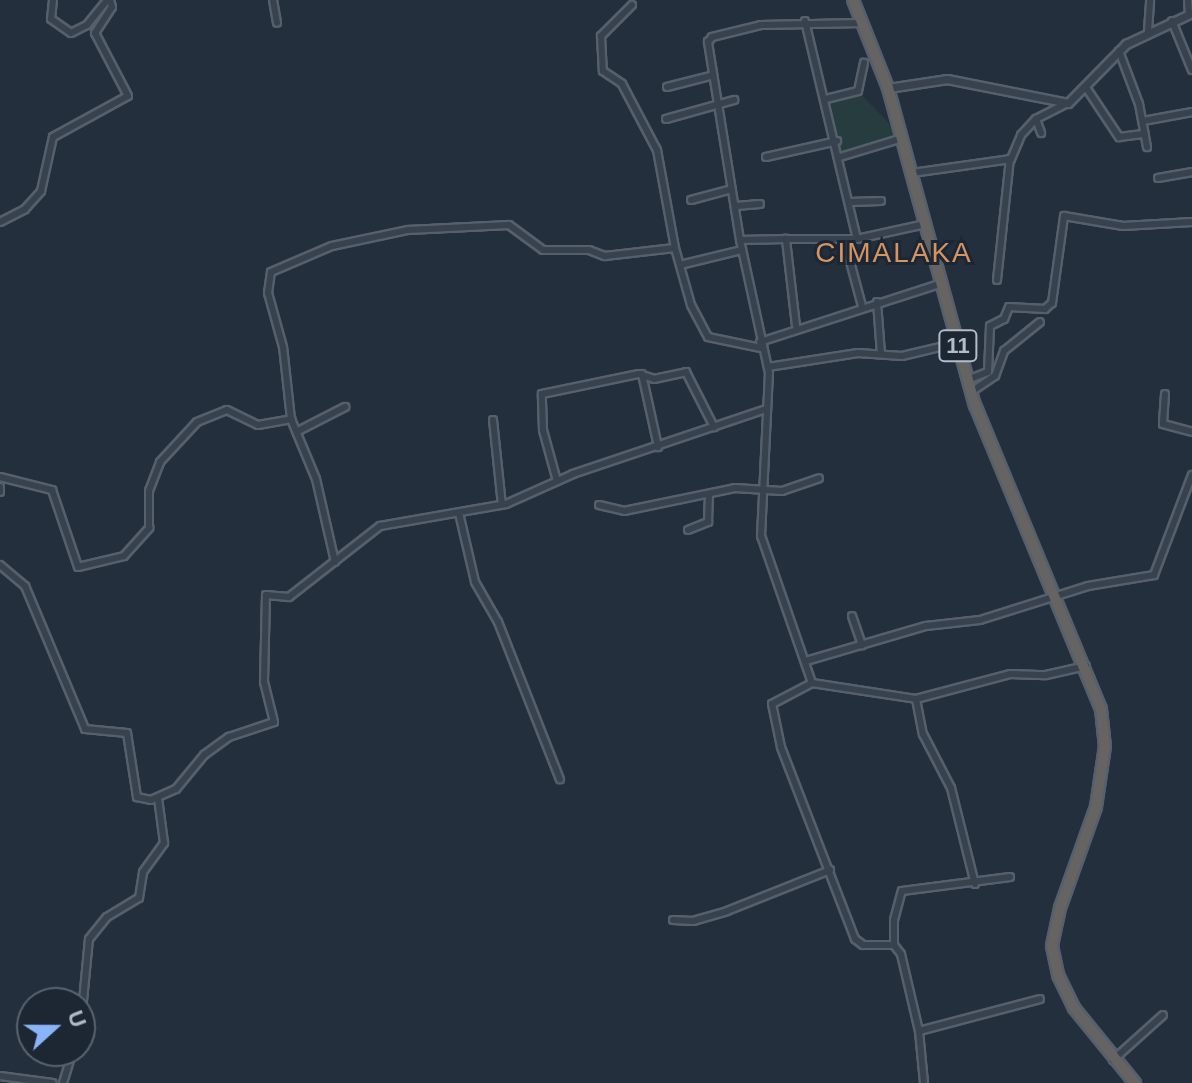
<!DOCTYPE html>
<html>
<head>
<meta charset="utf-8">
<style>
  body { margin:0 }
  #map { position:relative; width:1192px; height:1083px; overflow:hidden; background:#242f3e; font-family:Helvetica,sans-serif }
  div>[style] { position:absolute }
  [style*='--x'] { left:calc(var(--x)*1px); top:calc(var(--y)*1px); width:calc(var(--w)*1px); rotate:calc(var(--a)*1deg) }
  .green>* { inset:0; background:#263c3f }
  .roads { filter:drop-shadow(2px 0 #565f6c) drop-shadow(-2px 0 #565f6c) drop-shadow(0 2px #565f6c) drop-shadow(0 -2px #565f6c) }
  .minor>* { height:6px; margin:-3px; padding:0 3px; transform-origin:3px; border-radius:3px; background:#38414e }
  .tertiary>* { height:7px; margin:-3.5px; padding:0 3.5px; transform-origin:3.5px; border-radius:3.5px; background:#38414e }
  .trunk>* { height:10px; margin:-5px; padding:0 5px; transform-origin:5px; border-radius:5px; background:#656462 }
  span { translate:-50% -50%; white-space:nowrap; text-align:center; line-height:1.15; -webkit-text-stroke:6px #1d2633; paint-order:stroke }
  .shield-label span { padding:2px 6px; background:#1d2633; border:2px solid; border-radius:6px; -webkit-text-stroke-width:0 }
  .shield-label { font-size:22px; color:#b4bcc9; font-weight:700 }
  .quarter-label { font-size:28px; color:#d59563; letter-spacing:2px }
  .north { position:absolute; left:16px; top:987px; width:80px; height:80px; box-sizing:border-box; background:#1d2633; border:2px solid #59626f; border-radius:50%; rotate:69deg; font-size:22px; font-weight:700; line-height:32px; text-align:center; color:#b4bcc9 }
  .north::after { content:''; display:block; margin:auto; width:28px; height:36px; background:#8ab4f8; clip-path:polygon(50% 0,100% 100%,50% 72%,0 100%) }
</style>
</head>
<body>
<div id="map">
  <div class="green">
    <i style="clip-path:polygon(858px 91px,903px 138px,840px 157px,826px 99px)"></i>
  </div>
  <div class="roads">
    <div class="minor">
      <i style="--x:53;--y:0;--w:19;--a:96"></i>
      <i style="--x:51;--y:19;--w:24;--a:35"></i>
      <i style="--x:71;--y:33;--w:18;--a:-27"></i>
      <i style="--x:87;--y:25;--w:32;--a:-51"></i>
      <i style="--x:273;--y:0;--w:23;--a:80"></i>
      <i style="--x:1188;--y:0;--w:14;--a:86"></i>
      <i style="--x:632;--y:5;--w:44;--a:135"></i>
      <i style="--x:601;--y:36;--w:35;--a:87"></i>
      <i style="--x:603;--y:71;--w:23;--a:34"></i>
      <i style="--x:622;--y:84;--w:75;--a:62.1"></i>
      <i style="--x:657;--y:150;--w:100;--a:79.6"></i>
      <i style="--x:805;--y:21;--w:224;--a:76.6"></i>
      <i style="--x:1172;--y:21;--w:53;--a:67.8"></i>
      <i style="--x:1148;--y:31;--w:31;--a:-86"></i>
      <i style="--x:1119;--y:51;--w:57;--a:69.3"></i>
      <i style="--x:1139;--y:104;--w:44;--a:79.5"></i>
      <i style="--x:667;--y:87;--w:44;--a:-14.3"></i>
      <i style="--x:1087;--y:89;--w:58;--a:56.3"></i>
      <i style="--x:1119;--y:137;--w:26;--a:-7"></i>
      <i style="--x:826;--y:99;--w:33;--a:-14"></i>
      <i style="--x:858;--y:91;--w:29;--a:-78"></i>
      <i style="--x:666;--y:119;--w:71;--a:-15.6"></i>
      <i style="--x:1036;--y:119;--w:33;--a:-27"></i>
      <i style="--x:1143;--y:121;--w:50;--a:-10.4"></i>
      <i style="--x:766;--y:157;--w:73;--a:-12.7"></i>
      <i style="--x:840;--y:157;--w:66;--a:-16.8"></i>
      <i style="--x:912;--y:173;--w:100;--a:-8"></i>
      <i style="--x:1011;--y:159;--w:26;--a:-67"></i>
      <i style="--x:1021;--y:135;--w:22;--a:-47"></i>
      <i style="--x:1036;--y:119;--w:15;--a:70"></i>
      <i style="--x:1158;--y:178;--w:35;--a:-10"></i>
      <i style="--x:691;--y:200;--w:42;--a:-15"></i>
      <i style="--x:850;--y:202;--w:31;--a:-2"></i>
      <i style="--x:736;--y:206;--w:24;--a:-5"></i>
      <i style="--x:0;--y:222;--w:28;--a:-27"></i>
      <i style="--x:25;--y:209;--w:24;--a:-48"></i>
      <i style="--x:41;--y:191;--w:55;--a:-77.5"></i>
      <i style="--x:53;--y:137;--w:85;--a:-28.7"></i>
      <i style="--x:128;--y:96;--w:71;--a:-117.6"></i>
      <i style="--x:95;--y:33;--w:31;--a:-57"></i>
      <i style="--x:112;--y:7;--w:7;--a:-106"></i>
      <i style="--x:844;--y:239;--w:69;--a:75"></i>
      <i style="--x:740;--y:240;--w:46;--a:-1.2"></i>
      <i style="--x:680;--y:265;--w:64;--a:-13.6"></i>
      <i style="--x:997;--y:280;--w:122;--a:-83.9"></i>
      <i style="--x:877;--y:302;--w:52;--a:85.6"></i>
      <i style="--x:796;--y:326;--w:88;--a:-96.6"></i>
      <i style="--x:786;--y:239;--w:71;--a:0"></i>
      <i style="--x:857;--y:239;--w:70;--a:-12.4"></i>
      <i style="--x:760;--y:342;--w:189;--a:-17.9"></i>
      <i style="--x:768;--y:367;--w:91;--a:-8.8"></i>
      <i style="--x:858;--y:353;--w:44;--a:3.9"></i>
      <i style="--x:902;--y:356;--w:57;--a:-13.3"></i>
      <i style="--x:642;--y:374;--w:75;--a:77.6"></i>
      <i style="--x:967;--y:380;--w:22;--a:-21"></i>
      <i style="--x:988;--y:372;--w:46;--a:-87.5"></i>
      <i style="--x:990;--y:326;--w:16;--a:-27"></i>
      <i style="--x:1004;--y:319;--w:13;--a:-67"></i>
      <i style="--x:1009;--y:307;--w:36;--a:3"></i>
      <i style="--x:1045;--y:309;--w:9;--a:-41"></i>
      <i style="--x:1052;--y:303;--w:88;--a:-82.1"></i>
      <i style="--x:1064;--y:216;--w:60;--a:9.6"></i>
      <i style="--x:1123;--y:226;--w:69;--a:-3.3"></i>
      <i style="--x:971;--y:392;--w:29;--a:-34"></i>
      <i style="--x:995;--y:376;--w:27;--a:-70"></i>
      <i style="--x:1004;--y:351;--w:46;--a:-38.9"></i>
      <i style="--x:1165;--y:394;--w:30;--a:94"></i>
      <i style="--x:1163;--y:424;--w:30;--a:15"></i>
      <i style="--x:291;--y:419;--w:65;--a:67.4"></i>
      <i style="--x:316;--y:479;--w:85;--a:77.1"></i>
      <i style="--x:493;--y:420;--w:85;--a:84"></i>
      <i style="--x:300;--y:430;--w:51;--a:-27.1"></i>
      <i style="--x:0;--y:477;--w:54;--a:14"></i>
      <i style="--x:52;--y:490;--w:81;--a:71.3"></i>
      <i style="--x:78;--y:567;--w:47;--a:-13.4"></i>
      <i style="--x:124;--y:556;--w:38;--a:-48"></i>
      <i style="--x:149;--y:528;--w:37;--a:-90"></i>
      <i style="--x:149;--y:491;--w:31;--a:-69"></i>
      <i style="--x:160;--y:462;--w:54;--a:-47.2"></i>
      <i style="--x:197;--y:422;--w:32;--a:-22"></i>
      <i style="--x:227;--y:410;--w:34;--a:26"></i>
      <i style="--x:258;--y:425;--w:34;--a:-10"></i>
      <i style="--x:291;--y:419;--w:72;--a:-96.3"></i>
      <i style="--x:283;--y:347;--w:56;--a:-105.5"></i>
      <i style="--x:268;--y:293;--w:21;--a:-82"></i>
      <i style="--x:271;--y:272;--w:66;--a:-23.1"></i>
      <i style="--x:332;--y:246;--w:78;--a:-11.9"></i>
      <i style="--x:408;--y:230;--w:101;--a:-2.8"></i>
      <i style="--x:509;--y:225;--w:42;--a:36.3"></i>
      <i style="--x:543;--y:250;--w:46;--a:0"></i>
      <i style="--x:589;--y:250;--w:17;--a:21"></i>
      <i style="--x:605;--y:256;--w:70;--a:-6.5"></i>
      <i style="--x:675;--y:248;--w:59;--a:74.3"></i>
      <i style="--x:691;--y:305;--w:36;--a:62"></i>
      <i style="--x:708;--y:337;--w:54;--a:11.7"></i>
      <i style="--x:557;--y:481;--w:53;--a:-105.4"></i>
      <i style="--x:543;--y:430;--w:36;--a:-92"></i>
      <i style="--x:542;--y:394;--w:99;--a:-11.7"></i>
      <i style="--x:639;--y:374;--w:16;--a:18"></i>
      <i style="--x:654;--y:379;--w:33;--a:-12"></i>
      <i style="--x:686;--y:372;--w:62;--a:63"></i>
      <i style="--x:0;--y:487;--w:5;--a:90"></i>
      <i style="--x:599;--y:505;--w:26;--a:13"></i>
      <i style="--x:624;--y:511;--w:113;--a:-11.7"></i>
      <i style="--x:735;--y:488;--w:47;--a:3.7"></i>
      <i style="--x:782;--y:491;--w:39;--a:-19"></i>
      <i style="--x:459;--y:513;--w:71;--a:76.9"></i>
      <i style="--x:475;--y:582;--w:46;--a:60.1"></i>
      <i style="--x:498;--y:622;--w:169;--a:68.5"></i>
      <i style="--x:688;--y:530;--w:22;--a:-22"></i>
      <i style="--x:708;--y:522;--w:28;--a:-88"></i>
      <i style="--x:0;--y:565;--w:33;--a:40"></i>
      <i style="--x:25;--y:586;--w:155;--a:67.2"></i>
      <i style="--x:85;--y:729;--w:42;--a:5.4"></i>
      <i style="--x:127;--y:733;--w:65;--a:81.1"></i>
      <i style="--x:137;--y:797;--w:14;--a:12"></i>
      <i style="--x:151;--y:800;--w:27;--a:-24"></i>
      <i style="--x:176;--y:789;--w:44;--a:-50.5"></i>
      <i style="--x:204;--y:755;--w:31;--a:-36"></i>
      <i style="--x:229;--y:737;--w:47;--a:-18.4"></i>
      <i style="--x:274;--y:722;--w:41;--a:-104"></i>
      <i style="--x:264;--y:682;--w:87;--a:-88.7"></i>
      <i style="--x:266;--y:595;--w:23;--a:5"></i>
      <i style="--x:289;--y:597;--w:115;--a:-38"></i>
      <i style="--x:380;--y:526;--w:128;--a:-9.9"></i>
      <i style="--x:506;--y:504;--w:73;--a:-24.1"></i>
      <i style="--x:573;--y:474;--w:204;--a:-18.6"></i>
      <i style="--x:852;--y:616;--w:31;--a:71"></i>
      <i style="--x:806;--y:661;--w:125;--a:-16.3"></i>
      <i style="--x:926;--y:626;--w:54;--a:-6.3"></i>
      <i style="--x:980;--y:620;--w:113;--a:-17.5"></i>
      <i style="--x:1088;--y:586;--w:67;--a:-9.5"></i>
      <i style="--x:1154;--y:575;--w:107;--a:-69.2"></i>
      <i style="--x:812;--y:683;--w:156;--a:-109.1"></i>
      <i style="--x:761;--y:536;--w:163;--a:-87.2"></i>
      <i style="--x:769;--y:373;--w:136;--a:-102.3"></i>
      <i style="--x:740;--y:240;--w:201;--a:-99.2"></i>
      <i style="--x:708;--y:42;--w:6;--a:-51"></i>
      <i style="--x:712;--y:37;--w:50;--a:-13.8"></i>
      <i style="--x:761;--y:25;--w:101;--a:-1.1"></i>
      <i style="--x:916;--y:699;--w:36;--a:79"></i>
      <i style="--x:923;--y:734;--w:61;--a:62.6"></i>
      <i style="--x:951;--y:788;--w:99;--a:76"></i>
      <i style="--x:673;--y:920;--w:20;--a:3"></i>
      <i style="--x:693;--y:921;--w:35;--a:-16"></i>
      <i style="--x:727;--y:911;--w:111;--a:-21.7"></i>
      <i style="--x:894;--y:945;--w:25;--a:-90"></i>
      <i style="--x:894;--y:920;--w:30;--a:-75"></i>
      <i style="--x:902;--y:891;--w:109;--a:-7.4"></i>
      <i style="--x:919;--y:1031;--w:125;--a:-14.8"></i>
      <i style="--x:80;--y:1032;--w:93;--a:-84.5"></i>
      <i style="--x:89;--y:939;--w:28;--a:-51"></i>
      <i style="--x:107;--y:917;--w:37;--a:-31"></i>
      <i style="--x:139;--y:898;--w:26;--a:-81"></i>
      <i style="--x:143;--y:872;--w:36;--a:-54"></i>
      <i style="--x:164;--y:843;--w:45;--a:-97.6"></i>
      <i style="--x:1113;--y:1060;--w:67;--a:-42"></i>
      <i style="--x:0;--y:1076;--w:53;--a:7.5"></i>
      <i style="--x:63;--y:1083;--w:34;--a:-73"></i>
      <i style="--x:924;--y:1083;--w:52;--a:-95.5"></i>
      <i style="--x:919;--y:1031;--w:79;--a:-103.2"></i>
      <i style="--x:901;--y:954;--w:11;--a:-128"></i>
      <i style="--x:894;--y:945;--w:31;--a:180"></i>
      <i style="--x:863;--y:945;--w:10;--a:-143"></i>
      <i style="--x:855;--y:939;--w:206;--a:-111.1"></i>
      <i style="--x:781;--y:747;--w:44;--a:-101.8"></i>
      <i style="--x:772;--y:704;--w:45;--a:-27.7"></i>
      <i style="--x:812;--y:683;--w:105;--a:8.7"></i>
      <i style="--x:916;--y:699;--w:97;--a:-14.9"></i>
      <i style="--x:1010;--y:674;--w:36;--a:2"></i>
      <i style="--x:1046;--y:675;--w:41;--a:-12.7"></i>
    </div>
    <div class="tertiary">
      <i style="--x:888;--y:88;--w:60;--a:-8.7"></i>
      <i style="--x:947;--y:79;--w:123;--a:11.2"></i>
      <i style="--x:1068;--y:103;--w:83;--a:-45.5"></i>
      <i style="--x:1126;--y:44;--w:73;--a:-25.2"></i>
    </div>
    <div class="trunk">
      <i style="--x:853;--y:0;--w:95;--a:68.3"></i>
      <i style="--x:888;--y:88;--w:329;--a:74.7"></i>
      <i style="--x:975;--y:405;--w:329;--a:67.5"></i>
      <i style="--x:1101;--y:709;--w:37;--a:84"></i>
      <i style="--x:1105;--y:746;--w:62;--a:98.4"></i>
      <i style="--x:1096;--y:807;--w:107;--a:109.6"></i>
      <i style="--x:1060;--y:908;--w:39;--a:102"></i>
      <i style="--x:1052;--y:946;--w:30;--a:78"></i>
      <i style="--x:1058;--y:975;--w:37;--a:64"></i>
      <i style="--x:1074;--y:1008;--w:97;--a:50.9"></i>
    </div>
  </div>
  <div class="shield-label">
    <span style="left:958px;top:346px">11</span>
  </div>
  <div class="quarter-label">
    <span style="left:894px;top:253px">CIMALAKA</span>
  </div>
  <div class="north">U</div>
</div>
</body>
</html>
